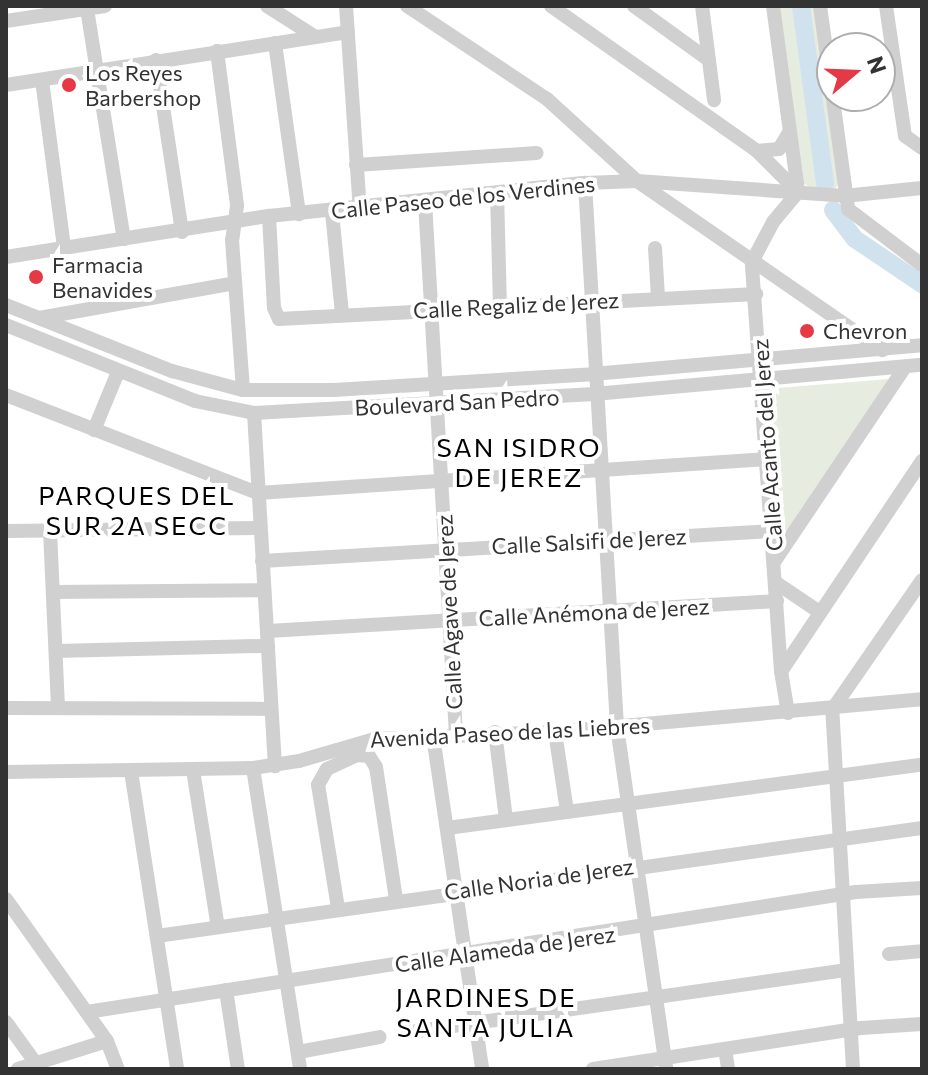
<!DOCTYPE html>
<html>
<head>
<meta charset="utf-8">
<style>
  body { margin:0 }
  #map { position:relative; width:928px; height:1075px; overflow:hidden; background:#fff; font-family:Commissioner,sans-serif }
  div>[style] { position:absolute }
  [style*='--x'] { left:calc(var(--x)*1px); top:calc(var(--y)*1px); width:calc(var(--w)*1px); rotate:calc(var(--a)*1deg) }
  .green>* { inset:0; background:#e6ecdf }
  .river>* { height:18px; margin:-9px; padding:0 9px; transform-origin:9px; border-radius:9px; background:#cfe2ee }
  .minor>* { height:14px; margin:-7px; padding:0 7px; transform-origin:7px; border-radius:7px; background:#d0d0d0 }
  .dots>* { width:22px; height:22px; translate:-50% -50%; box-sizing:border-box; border:4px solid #fff; border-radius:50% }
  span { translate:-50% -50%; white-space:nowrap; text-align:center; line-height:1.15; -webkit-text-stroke:8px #fff; paint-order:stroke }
  .poi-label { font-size:22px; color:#333 }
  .left { translate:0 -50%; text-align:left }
  .street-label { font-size:22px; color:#333 }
  .quarter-label { font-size:26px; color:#000; letter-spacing:2px }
  .frame { position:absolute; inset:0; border:8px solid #333; pointer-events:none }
  .north { position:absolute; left:816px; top:32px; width:80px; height:80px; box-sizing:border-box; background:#fff; border:2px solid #adadad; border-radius:50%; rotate:71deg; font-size:22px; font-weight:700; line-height:32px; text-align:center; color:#333 }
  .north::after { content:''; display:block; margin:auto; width:28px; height:36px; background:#e63946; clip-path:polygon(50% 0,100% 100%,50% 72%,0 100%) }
</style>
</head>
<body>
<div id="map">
  <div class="green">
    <i style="clip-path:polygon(777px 6px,814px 6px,839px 184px,833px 191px,814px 190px,803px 183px)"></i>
    <i style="clip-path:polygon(889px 379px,775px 552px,765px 389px)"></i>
  </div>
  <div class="river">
    <i style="--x:801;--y:6;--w:179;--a:82.3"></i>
    <i style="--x:833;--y:210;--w:36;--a:53"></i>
    <i style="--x:855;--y:239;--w:81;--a:33.9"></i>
  </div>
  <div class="minor">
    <i style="--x:267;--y:6;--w:56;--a:32.6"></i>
    <i style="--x:346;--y:6;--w:203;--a:86.1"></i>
    <i style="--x:407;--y:6;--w:168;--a:33.6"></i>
    <i style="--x:547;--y:99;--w:122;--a:42.3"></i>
    <i style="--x:637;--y:181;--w:298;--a:34.6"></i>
    <i style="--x:551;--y:6;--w:252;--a:35.1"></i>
    <i style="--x:757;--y:151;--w:58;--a:45"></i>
    <i style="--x:634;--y:6;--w:92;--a:35.8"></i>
    <i style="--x:702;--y:6;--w:95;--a:82.7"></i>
    <i style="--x:773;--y:6;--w:188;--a:82.3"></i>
    <i style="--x:820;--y:6;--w:205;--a:82.1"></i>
    <i style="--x:848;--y:209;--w:93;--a:37.1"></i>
    <i style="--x:886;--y:6;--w:131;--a:81.7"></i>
    <i style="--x:905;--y:136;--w:21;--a:35"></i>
    <i style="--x:87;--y:9;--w:233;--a:80.9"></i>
    <i style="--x:6;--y:21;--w:100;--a:-8.6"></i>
    <i style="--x:275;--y:43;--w:173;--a:82"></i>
    <i style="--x:217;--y:51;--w:156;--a:82.6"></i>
    <i style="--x:237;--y:206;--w:34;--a:98"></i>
    <i style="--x:232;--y:240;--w:150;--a:85.8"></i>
    <i style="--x:156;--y:60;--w:174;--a:81.4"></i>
    <i style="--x:42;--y:80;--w:168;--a:82.5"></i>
    <i style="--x:6;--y:85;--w:346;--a:-8.8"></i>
    <i style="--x:757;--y:151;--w:22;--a:-5"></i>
    <i style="--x:779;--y:149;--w:21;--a:-59"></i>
    <i style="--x:356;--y:165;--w:181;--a:-3.8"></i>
    <i style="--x:585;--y:183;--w:545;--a:86.63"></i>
    <i style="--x:617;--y:727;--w:345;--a:81.8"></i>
    <i style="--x:497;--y:193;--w:113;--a:88.5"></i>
    <i style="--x:425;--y:202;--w:534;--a:86.67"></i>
    <i style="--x:332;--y:212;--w:102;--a:84.4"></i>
    <i style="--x:269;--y:216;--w:92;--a:86.9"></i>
    <i style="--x:274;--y:308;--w:12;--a:66"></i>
    <i style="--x:279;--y:319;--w:478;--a:-3"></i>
    <i style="--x:655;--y:248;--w:49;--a:86.5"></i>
    <i style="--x:6;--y:257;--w:266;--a:-8.9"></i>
    <i style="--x:269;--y:216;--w:318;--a:-6"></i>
    <i style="--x:585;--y:183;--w:52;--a:-2.2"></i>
    <i style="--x:637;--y:181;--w:208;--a:4.1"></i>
    <i style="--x:844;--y:196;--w:78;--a:-5.9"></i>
    <i style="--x:6;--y:305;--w:179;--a:21.7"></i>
    <i style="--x:172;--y:371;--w:73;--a:15"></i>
    <i style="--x:243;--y:390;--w:91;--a:0"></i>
    <i style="--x:334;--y:390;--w:259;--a:-3.5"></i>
    <i style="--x:593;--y:374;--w:330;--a:-5"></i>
    <i style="--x:39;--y:318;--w:199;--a:-10.1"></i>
    <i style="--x:6;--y:325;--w:204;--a:21.9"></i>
    <i style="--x:195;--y:401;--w:60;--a:11.5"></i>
    <i style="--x:254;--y:413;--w:341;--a:-3.2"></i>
    <i style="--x:594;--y:394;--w:329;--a:-5.1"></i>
    <i style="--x:6;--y:395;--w:270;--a:21.3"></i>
    <i style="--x:258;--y:493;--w:512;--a:-3.81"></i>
    <i style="--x:254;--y:413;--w:354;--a:86.6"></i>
    <i style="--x:94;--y:430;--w:63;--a:-67.5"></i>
    <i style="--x:6;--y:531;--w:254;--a:-0.7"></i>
    <i style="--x:50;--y:531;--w:177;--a:87.4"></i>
    <i style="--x:262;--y:561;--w:512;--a:-3.36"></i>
    <i style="--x:774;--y:562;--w:235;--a:-56.1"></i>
    <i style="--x:775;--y:582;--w:52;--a:34"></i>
    <i style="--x:53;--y:592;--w:211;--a:-0.5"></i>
    <i style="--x:268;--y:631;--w:510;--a:-3.37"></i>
    <i style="--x:56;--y:651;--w:212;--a:-1.4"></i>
    <i style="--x:782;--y:670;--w:252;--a:-56.2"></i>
    <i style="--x:6;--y:708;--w:264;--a:0.2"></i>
    <i style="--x:788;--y:713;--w:43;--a:-99.5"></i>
    <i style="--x:781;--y:671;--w:410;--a:-94.1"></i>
    <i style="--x:752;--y:262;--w:45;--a:-62.3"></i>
    <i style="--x:773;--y:222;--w:39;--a:-50"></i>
    <i style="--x:495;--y:732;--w:88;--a:82.8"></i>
    <i style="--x:555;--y:732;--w:80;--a:81.4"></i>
    <i style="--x:433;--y:736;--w:337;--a:81.6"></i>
    <i style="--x:253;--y:768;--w:305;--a:81.1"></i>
    <i style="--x:193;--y:770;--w:159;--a:81"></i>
    <i style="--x:131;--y:771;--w:302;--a:81.2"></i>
    <i style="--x:6;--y:772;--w:247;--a:-0.9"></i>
    <i style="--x:253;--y:768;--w:47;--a:-8.7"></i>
    <i style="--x:299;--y:761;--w:78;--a:-16.3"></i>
    <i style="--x:374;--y:739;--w:181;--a:-2.2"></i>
    <i style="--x:555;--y:732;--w:368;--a:-5.1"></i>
    <i style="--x:447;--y:828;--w:479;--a:-7.6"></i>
    <i style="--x:6;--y:899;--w:174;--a:54.6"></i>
    <i style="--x:107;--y:1041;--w:30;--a:69"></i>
    <i style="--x:338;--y:908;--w:125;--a:-99.2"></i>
    <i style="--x:318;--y:785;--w:18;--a:-61"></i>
    <i style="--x:327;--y:769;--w:33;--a:-25"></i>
    <i style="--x:357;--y:755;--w:12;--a:5"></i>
    <i style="--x:369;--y:756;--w:13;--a:58"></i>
    <i style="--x:376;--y:767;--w:134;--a:81.4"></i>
    <i style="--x:157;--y:936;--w:773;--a:-8.04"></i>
    <i style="--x:889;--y:954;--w:33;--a:-5"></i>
    <i style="--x:226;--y:990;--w:80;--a:81.4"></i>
    <i style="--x:87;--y:1012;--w:778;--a:-8.87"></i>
    <i style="--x:856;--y:892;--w:66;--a:-3.5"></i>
    <i style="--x:6;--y:1022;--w:58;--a:54.1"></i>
    <i style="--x:404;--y:1033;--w:446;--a:-8.1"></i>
    <i style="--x:725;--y:1049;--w:20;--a:81"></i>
    <i style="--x:298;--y:1052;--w:83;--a:-10.4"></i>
    <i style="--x:18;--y:1069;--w:93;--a:-17.5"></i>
    <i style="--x:593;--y:1069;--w:271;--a:-8.7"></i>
    <i style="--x:861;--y:1028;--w:61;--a:-3.8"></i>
    <i style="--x:853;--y:1069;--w:360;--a:-93.3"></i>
    <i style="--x:832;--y:710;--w:158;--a:-55.3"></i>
  </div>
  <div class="dots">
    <i style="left:69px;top:85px;background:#e63946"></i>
    <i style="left:36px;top:277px;background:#e63946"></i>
    <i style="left:807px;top:331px;background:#e63946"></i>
  </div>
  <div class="poi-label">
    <span class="left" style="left:85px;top:85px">Los Reyes<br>Barbershop</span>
    <span class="left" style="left:52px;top:277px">Farmacia<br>Benavides</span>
    <span class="left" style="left:823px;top:331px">Chevron</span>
  </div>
  <div class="street-label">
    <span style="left:463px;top:197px;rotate:-6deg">Calle Paseo de los Verdines</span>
    <span style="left:516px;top:305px;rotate:-3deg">Calle Regaliz de Jerez</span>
    <span style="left:457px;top:402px;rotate:-3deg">Boulevard San Pedro</span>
    <span style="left:767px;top:445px;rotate:-94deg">Calle Acanto del Jerez</span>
    <span style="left:589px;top:541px;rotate:-3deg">Calle Salsifi de Jerez</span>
    <span style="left:449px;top:612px;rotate:-93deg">Calle Agave de Jerez</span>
    <span style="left:594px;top:612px;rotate:-3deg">Calle Anémona de Jerez</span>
    <span style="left:510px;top:732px;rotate:-3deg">Avenida Paseo de las Liebres</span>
    <span style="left:539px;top:879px;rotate:-8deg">Calle Noria de Jerez</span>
    <span style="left:505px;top:949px;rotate:-8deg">Calle Alameda de Jerez</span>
  </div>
  <div class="quarter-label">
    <span style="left:519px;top:462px">SAN ISIDRO<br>DE JEREZ</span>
    <span style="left:137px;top:510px">PARQUES DEL<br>SUR 2A SECC</span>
    <span style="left:486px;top:1012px">JARDINES DE<br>SANTA JULIA</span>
  </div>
  <div class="frame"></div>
  <div class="north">N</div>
</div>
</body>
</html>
